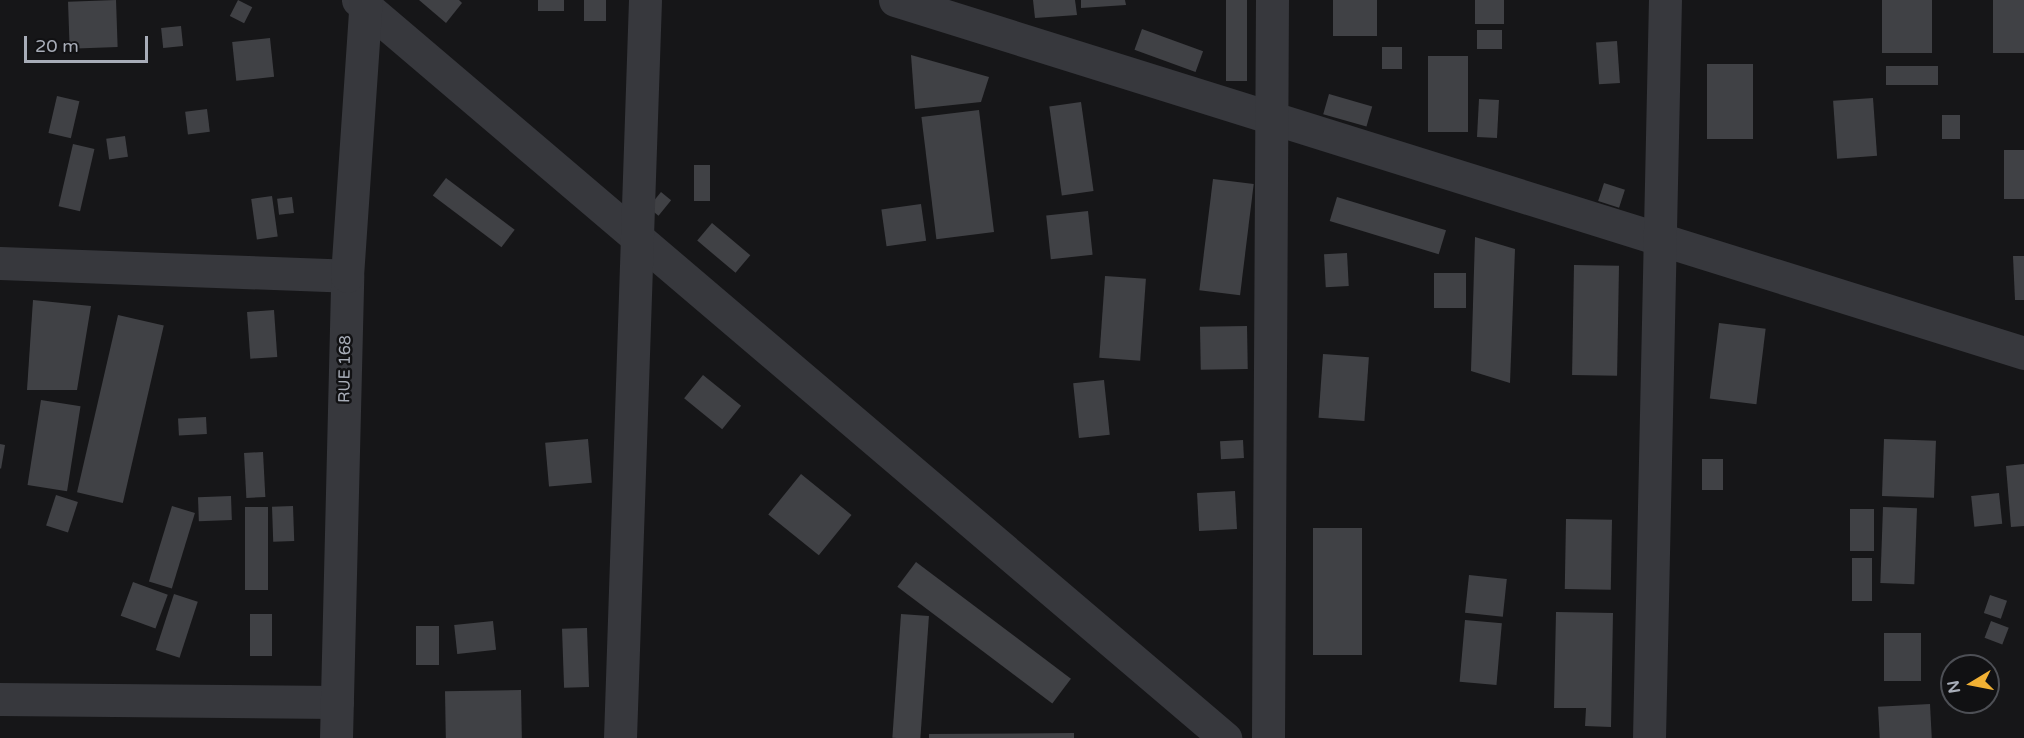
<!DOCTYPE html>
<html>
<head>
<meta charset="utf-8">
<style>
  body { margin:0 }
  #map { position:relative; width:2024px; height:738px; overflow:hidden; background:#161618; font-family:"Varela Round",sans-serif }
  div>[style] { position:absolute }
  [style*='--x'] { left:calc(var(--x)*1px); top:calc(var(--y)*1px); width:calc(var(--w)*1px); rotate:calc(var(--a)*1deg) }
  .building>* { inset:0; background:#404145; transform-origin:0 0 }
  .minor>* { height:33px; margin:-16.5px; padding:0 16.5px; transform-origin:16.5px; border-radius:16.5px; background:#37383d }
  span { translate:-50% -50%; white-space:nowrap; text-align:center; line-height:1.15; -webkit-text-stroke:5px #111113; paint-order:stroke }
  .street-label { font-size:16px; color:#a8adb8 }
  .north { position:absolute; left:1940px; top:654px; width:60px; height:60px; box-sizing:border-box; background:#111113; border:2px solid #4d4f55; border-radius:50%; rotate:260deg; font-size:16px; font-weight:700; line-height:24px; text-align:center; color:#a8adb8 }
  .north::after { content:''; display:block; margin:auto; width:21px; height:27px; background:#f2b134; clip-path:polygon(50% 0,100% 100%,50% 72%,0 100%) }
  .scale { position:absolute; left:24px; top:36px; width:124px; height:27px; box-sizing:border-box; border:3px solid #a8adb8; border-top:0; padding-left:8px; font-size:18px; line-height:21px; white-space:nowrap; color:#a8adb8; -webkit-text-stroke:4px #111113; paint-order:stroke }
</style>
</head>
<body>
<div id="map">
  <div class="building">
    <i style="left:116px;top:0;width:47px;height:48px;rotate:88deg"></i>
    <i style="left:238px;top:0;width:16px;height:18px;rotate:27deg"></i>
    <i style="clip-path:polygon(419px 0,459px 0,462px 3px,446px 23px)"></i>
    <i style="left:538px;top:0;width:26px;height:11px"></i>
    <i style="left:584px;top:0;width:22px;height:21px"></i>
    <i style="clip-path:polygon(1033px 0,1075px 0,1077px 15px,1035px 18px)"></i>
    <i style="clip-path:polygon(1081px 0,1125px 0,1126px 5px,1081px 8px)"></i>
    <i style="left:1226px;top:0;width:21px;height:81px"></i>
    <i style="left:1333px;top:0;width:44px;height:36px"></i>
    <i style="left:1475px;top:0;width:29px;height:24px"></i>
    <i style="left:1882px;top:0;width:50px;height:53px"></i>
    <i style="left:1993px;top:0;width:31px;height:53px"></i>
    <i style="left:181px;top:26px;width:20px;height:20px;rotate:84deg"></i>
    <i style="left:1142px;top:29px;width:65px;height:22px;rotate:20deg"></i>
    <i style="left:1477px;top:30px;width:25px;height:19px"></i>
    <i style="left:270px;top:38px;width:39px;height:38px;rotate:84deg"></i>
    <i style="left:1617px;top:41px;width:42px;height:21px;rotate:86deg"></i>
    <i style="left:1382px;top:47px;width:20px;height:22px"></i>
    <i style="clip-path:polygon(911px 55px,989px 77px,981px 102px,915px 109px)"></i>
    <i style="left:1428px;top:56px;width:40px;height:76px"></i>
    <i style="left:1753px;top:64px;width:75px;height:46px;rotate:90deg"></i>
    <i style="left:1938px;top:66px;width:19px;height:52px;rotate:90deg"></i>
    <i style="left:1329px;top:94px;width:45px;height:21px;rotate:16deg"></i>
    <i style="left:57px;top:96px;width:23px;height:38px;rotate:13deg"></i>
    <i style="left:1873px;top:98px;width:58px;height:40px;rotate:86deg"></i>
    <i style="left:1479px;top:99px;width:20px;height:38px;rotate:3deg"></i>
    <i style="left:1081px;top:102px;width:90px;height:32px;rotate:82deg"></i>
    <i style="left:207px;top:109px;width:23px;height:22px;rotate:83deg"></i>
    <i style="left:979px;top:110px;width:123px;height:58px;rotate:83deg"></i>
    <i style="left:1942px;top:115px;width:18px;height:24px"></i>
    <i style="left:125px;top:136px;width:21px;height:19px;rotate:82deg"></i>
    <i style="left:73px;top:144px;width:22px;height:64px;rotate:13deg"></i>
    <i style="left:2024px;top:150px;width:49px;height:20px;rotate:90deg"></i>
    <i style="left:694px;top:165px;width:16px;height:36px"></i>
    <i style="left:446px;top:178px;width:86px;height:22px;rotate:37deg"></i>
    <i style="left:1213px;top:179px;width:41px;height:112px;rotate:7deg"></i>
    <i style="left:1604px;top:183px;width:22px;height:19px;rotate:18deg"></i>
    <i style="left:661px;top:192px;width:13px;height:20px;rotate:39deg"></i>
    <i style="left:272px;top:196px;width:41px;height:21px;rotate:82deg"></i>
    <i style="left:292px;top:197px;width:16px;height:15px;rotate:83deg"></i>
    <i style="left:1337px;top:197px;width:114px;height:25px;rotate:17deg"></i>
    <i style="left:921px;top:204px;width:37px;height:40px;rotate:82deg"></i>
    <i style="left:1088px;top:211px;width:44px;height:42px;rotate:84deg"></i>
    <i style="left:712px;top:223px;width:50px;height:23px;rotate:40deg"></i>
    <i style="clip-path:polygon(1475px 237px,1515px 249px,1510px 383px,1471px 371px)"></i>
    <i style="left:1347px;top:253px;width:33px;height:23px;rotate:87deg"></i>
    <i style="clip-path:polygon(2013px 256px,2024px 256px,2024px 300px,2015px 300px)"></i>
    <i style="left:1574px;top:265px;width:45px;height:110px;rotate:1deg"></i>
    <i style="left:1434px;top:273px;width:32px;height:35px"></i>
    <i style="left:1105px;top:276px;width:41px;height:82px;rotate:4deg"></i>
    <i style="clip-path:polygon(33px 300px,91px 306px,77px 390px,27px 390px)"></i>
    <i style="left:274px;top:310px;width:47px;height:27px;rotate:86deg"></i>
    <i style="left:118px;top:315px;width:47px;height:182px;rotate:13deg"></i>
    <i style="left:1719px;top:323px;width:47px;height:76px;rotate:7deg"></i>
    <i style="left:1247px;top:326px;width:43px;height:47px;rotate:89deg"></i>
    <i style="left:1323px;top:354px;width:46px;height:64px;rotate:4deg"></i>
    <i style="left:703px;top:375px;width:49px;height:30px;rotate:39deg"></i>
    <i style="left:1104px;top:380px;width:55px;height:31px;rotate:84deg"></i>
    <i style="left:41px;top:400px;width:40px;height:86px;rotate:9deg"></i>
    <i style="left:206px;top:417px;width:17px;height:28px;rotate:87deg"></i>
    <i style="left:588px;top:439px;width:44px;height:43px;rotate:85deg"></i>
    <i style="left:1884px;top:439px;width:52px;height:57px;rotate:2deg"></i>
    <i style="left:1243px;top:440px;width:18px;height:23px;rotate:87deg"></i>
    <i style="clip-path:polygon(0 444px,5px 445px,1px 469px,0 468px)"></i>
    <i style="left:263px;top:452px;width:45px;height:19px;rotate:87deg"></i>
    <i style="left:1702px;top:459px;width:21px;height:31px"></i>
    <i style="clip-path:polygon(2024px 464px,2024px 526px,2011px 527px,2006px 466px)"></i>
    <i style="left:801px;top:474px;width:65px;height:52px;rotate:39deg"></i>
    <i style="left:1235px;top:491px;width:38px;height:38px;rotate:87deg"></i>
    <i style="left:1999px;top:493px;width:31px;height:28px;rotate:84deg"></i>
    <i style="left:56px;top:495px;width:23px;height:32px;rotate:18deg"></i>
    <i style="left:231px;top:496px;width:24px;height:33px;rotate:88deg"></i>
    <i style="left:172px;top:506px;width:24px;height:79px;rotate:17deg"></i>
    <i style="left:293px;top:506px;width:35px;height:21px;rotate:88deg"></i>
    <i style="left:245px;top:507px;width:23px;height:83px"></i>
    <i style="left:1883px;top:507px;width:34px;height:76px;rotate:2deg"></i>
    <i style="left:1850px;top:509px;width:24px;height:42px"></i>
    <i style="left:1566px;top:519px;width:46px;height:70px;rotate:1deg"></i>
    <i style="left:1313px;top:528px;width:49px;height:127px"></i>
    <i style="left:1852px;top:558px;width:20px;height:43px"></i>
    <i style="left:916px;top:562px;width:194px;height:31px;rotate:37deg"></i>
    <i style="left:1469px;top:575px;width:38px;height:38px;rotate:6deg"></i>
    <i style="left:133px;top:582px;width:37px;height:36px;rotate:20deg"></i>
    <i style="left:174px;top:594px;width:25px;height:59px;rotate:18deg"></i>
    <i style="left:1990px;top:595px;width:18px;height:19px;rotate:19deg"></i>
    <i style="clip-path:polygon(1556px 612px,1613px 613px,1611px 727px,1585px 726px,1586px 708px,1554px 708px)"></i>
    <i style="left:250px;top:614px;width:22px;height:42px"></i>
    <i style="left:901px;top:614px;width:28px;height:124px;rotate:4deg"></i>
    <i style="left:1465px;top:620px;width:37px;height:62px;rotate:5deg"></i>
    <i style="left:493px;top:621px;width:29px;height:39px;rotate:84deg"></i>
    <i style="left:1991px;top:621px;width:19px;height:18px;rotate:21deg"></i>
    <i style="left:416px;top:626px;width:23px;height:39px"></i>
    <i style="left:587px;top:628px;width:59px;height:25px;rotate:88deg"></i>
    <i style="left:1884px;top:633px;width:37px;height:48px"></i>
    <i style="left:521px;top:690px;width:48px;height:76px;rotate:89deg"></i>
    <i style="left:1930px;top:704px;width:34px;height:52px;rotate:87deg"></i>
    <i style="clip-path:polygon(1074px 733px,1074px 738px,929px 738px,929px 734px)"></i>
  </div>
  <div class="minor">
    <i style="--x:358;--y:0;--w:1139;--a:40.4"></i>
    <i style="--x:895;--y:0;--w:1183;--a:17.36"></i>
    <i style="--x:0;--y:263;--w:347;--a:2.1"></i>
    <i style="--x:0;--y:699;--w:337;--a:0.5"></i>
    <i style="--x:336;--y:738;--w:462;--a:-88.6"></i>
    <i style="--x:347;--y:276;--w:277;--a:-86.1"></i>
    <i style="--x:620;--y:738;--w:738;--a:-88.06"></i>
    <i style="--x:1268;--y:738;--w:738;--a:-89.69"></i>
    <i style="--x:1649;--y:738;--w:738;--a:-88.76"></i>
  </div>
  <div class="street-label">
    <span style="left:345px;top:369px;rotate:-89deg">RUE 168</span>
  </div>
  <div class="north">N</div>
  <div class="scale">20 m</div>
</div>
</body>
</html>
